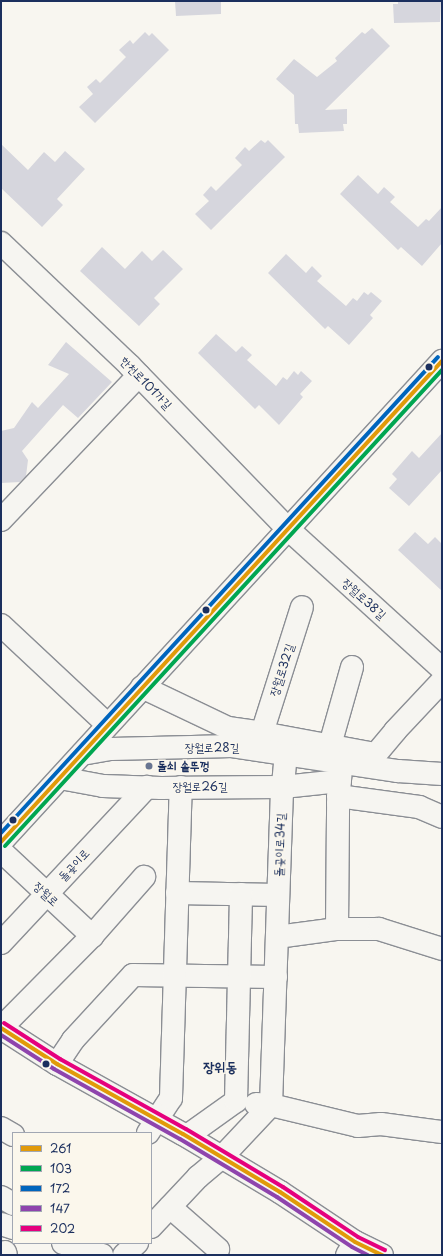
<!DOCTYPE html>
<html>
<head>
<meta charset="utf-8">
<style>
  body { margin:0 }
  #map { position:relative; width:443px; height:1256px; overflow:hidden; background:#f8f6f0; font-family:"Playpen Sans","Poor Story",sans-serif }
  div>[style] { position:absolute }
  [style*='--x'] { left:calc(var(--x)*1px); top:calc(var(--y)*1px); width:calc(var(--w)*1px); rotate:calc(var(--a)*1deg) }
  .building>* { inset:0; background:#d6d6dd }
  .roads { filter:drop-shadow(1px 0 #8b8e94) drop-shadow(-1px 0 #8b8e94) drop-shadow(0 1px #8b8e94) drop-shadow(0 -1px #8b8e94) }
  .minor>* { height:22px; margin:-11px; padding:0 11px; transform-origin:11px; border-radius:11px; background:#f6f5f1 }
  .major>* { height:22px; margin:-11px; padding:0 11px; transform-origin:11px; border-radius:11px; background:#f6f5f1 }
  .bus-1>* { height:4px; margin:-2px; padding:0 2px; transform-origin:2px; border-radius:2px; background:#e19a09 }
  .bus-2>* { height:4px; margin:-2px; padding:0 2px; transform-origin:2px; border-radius:2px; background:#00a651 }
  .bus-3>* { height:4px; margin:-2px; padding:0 2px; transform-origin:2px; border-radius:2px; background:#0065bd }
  .bus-4>* { height:4px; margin:-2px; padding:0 2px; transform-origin:2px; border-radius:2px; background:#8e44ad }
  .bus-5>* { height:4px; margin:-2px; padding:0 2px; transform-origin:2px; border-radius:2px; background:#e5007d }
  .dots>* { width:11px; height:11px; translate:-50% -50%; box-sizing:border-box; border:2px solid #fbf7ec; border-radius:50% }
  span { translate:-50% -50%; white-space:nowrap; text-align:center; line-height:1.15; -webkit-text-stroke:3px #fbf7ec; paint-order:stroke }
  .street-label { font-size:12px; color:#1b2f5e }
  .poi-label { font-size:12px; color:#1b2f5e; font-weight:700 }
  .left { translate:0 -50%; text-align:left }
  .quarter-label { font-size:14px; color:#1b2f5e; font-weight:700 }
  .frame { position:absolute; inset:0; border:2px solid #1b2f5e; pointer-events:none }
  .legend { position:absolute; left:12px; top:1132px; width:140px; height:112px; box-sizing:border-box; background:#fbf7ec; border:1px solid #a1a7b3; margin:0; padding:5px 7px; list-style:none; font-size:12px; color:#1b2f5e }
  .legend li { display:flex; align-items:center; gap:8px; height:20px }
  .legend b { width:20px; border:1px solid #a1a7b3 }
</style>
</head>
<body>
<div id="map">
  <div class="building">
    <i style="clip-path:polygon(175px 1px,221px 1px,221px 14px,176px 16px)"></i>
    <i style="clip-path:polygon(398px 1px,441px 1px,440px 22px,394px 23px,393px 4px,398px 4px)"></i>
    <i style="clip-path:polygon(372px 28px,390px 46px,325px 110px,347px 109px,347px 124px,343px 124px,344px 131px,299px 133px,298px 124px,295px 124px,294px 95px,276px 79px,294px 59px,317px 77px,337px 61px,335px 58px,362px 32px,365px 34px)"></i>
    <i style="clip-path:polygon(145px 32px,149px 36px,152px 33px,169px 50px,95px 123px,79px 107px,93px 94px,87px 87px,96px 79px,100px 83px,126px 57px,119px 50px,130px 40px,133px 44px)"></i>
    <i style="clip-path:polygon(261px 140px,265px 143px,268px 140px,285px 157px,211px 230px,195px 214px,209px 201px,203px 195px,211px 186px,216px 191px,242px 165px,235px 158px,245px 147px,249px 151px)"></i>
    <i style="clip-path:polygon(1px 144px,28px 170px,44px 152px,55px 162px,65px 151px,85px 169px,57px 199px,63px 205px,42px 227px,1px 188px)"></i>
    <i style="clip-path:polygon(358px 175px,378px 194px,384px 187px,395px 197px,390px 202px,418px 227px,426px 219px,429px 221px,442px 207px,442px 243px,422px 266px,401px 247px,398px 250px,340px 194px)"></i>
    <i style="clip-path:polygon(102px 247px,125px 269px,142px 251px,152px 261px,163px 250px,183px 269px,154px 298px,160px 304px,139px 326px,80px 271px)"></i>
    <i style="clip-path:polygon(286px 254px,306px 273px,312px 266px,322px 276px,317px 281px,346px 306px,353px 298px,357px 301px,364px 292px,368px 295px,371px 292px,382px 301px,370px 315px,373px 318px,349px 345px,328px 326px,325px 329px,268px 273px)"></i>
    <i style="clip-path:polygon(216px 334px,236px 352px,242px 346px,252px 355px,247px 360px,276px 386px,283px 377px,287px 380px,294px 371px,298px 375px,301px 371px,312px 381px,300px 394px,303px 397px,279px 425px,259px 405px,255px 409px,198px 353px)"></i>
    <i style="clip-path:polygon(66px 342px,112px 382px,78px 418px,63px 405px,22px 451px,28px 460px,26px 476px,20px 482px,1px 483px,1px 431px,14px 428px,32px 402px,38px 408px,69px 374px,48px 365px)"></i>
    <i style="clip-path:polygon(442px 433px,442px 470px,409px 506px,389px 488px,397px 479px,392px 474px,412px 451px,419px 458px)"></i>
    <i style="clip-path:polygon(415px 532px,428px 544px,435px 537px,442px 544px,442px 591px,398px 550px)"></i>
  </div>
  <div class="roads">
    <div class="minor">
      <i style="--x:1;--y:243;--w:177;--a:43.6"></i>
      <i style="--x:129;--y:365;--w:227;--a:45.9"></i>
      <i style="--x:287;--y:528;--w:210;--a:42.3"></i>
      <i style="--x:1;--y:520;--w:200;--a:-46.4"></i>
      <i style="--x:1;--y:625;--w:146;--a:43.1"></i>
      <i style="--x:142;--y:687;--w:95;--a:25.5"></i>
      <i style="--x:228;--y:728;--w:34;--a:8"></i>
      <i style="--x:262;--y:733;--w:115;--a:10.5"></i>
      <i style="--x:262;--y:733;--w:132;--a:-72.4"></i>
      <i style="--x:330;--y:745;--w:81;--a:-74.2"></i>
      <i style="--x:82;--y:754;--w:29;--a:-10"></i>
      <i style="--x:111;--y:749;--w:121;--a:-1.4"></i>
      <i style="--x:232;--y:746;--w:168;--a:8.6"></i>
      <i style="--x:398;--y:771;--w:44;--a:3.9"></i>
      <i style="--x:376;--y:754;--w:30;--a:-50"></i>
      <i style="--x:395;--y:731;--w:69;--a:-46.8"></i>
      <i style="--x:60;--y:778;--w:44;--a:10.5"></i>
      <i style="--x:103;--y:786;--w:58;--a:2"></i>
      <i style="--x:161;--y:788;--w:122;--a:-0.5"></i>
      <i style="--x:283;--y:787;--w:57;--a:-6"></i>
      <i style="--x:338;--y:796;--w:82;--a:7.7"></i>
      <i style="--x:419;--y:807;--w:25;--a:23"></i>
      <i style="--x:1;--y:842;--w:653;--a:-47.48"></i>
      <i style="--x:1;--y:851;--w:125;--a:43"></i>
      <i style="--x:177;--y:893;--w:101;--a:1.1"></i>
      <i style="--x:337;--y:929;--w:126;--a:-89.5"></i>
      <i style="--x:338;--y:803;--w:35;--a:-85"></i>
      <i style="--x:277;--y:937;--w:61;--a:-7.6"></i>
      <i style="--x:337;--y:929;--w:42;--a:0"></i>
      <i style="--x:379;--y:929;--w:66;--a:17.6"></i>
      <i style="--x:1;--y:943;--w:214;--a:-46.9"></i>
      <i style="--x:1;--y:1028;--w:129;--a:-45.3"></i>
      <i style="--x:92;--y:936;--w:79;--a:-48.6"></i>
      <i style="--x:57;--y:1064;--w:29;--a:-56"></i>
      <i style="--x:73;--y:1040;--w:88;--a:-47.3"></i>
      <i style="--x:133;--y:975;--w:143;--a:0.8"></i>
      <i style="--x:256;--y:1104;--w:15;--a:4"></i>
      <i style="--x:271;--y:1105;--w:89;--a:13.6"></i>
      <i style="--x:358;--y:1126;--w:23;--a:-5"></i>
      <i style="--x:381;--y:1124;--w:62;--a:7.5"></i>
      <i style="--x:1;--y:1128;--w:14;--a:30"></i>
      <i style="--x:148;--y:1133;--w:42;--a:-56.7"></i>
      <i style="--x:171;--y:1098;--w:311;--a:-88.2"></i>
      <i style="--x:187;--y:1136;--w:60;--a:-35.5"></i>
      <i style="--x:236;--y:1101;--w:207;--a:-88.6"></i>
      <i style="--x:1;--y:1197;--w:14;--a:30"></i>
      <i style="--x:170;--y:1207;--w:64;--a:41.2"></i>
      <i style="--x:1;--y:1224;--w:13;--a:18"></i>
      <i style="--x:151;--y:1227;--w:69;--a:-46.8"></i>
      <i style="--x:198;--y:1177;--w:31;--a:-40"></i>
      <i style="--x:222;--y:1157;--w:71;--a:-46.7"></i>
      <i style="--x:271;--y:1105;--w:311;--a:-88"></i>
      <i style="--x:282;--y:794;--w:40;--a:-84.3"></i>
      <i style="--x:63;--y:1243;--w:41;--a:17.1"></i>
      <i style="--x:5;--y:1252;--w:3;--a:72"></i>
      <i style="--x:124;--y:1255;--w:18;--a:-43"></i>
      <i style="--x:347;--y:1255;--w:15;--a:-58"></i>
    </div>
    <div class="major">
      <i style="--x:1;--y:1028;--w:67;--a:32.7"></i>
      <i style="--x:57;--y:1064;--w:144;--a:29.1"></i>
      <i style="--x:183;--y:1134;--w:113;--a:30.9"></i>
      <i style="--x:280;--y:1192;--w:90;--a:33.7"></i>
      <i style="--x:355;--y:1242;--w:30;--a:26"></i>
    </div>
  </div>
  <div class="bus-1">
    <i style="--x:1;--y:842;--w:653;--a:-47.48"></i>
    <i style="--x:1;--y:1028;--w:67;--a:32.7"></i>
    <i style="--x:57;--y:1064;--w:144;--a:29.1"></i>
    <i style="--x:183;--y:1134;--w:113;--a:30.9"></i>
    <i style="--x:280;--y:1192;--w:90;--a:33.7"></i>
    <i style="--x:355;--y:1242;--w:30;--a:26"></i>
  </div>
  <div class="bus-2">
    <i style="--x:5;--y:846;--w:646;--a:-47.45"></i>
  </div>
  <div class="bus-3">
    <i style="--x:1;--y:833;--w:646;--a:-47.45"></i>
  </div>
  <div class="bus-4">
    <i style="--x:1;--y:1035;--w:63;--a:32.7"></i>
    <i style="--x:54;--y:1069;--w:144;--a:29.1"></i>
    <i style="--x:180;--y:1139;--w:113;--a:30.9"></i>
    <i style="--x:277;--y:1197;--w:90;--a:33.7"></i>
    <i style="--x:352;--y:1247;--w:18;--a:27"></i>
  </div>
  <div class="bus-5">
    <i style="--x:4;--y:1023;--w:67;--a:32.7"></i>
    <i style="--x:60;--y:1059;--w:144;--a:29.1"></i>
    <i style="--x:186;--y:1129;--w:113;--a:30.9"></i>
    <i style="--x:283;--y:1187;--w:90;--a:33.7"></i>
    <i style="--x:358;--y:1237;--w:30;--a:26"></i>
  </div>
  <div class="dots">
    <i style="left:429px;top:367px;background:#1b2f5e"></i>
    <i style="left:206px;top:610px;background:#1b2f5e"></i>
    <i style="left:149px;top:766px;background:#687591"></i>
    <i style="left:13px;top:820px;background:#1b2f5e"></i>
    <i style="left:46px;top:1064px;background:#1b2f5e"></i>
  </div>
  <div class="street-label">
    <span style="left:146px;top:383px;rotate:46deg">한천로101가길</span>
    <span style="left:364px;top:599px;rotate:42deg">장월로38길</span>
    <span style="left:282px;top:670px;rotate:-72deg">장월로32길</span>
    <span style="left:212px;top:748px">장월로28길</span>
    <span style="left:200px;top:787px">장월로26길</span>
    <span style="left:280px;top:845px;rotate:-88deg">돌곶이로34길</span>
    <span style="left:74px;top:865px;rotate:-47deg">돌곶이로</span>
    <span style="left:46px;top:894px;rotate:43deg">장월로</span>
  </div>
  <div class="poi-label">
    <span class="left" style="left:157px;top:766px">돌쇠 솥뚜껑</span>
  </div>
  <div class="quarter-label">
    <span style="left:220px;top:1067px">장위동</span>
  </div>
  <div class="frame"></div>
  <ul class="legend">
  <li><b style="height:5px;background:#e19a09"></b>261</li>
  <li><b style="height:5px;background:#00a651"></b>103</li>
  <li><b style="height:5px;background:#0065bd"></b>172</li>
  <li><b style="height:5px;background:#8e44ad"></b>147</li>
  <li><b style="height:5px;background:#e5007d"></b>202</li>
  </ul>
</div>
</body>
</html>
